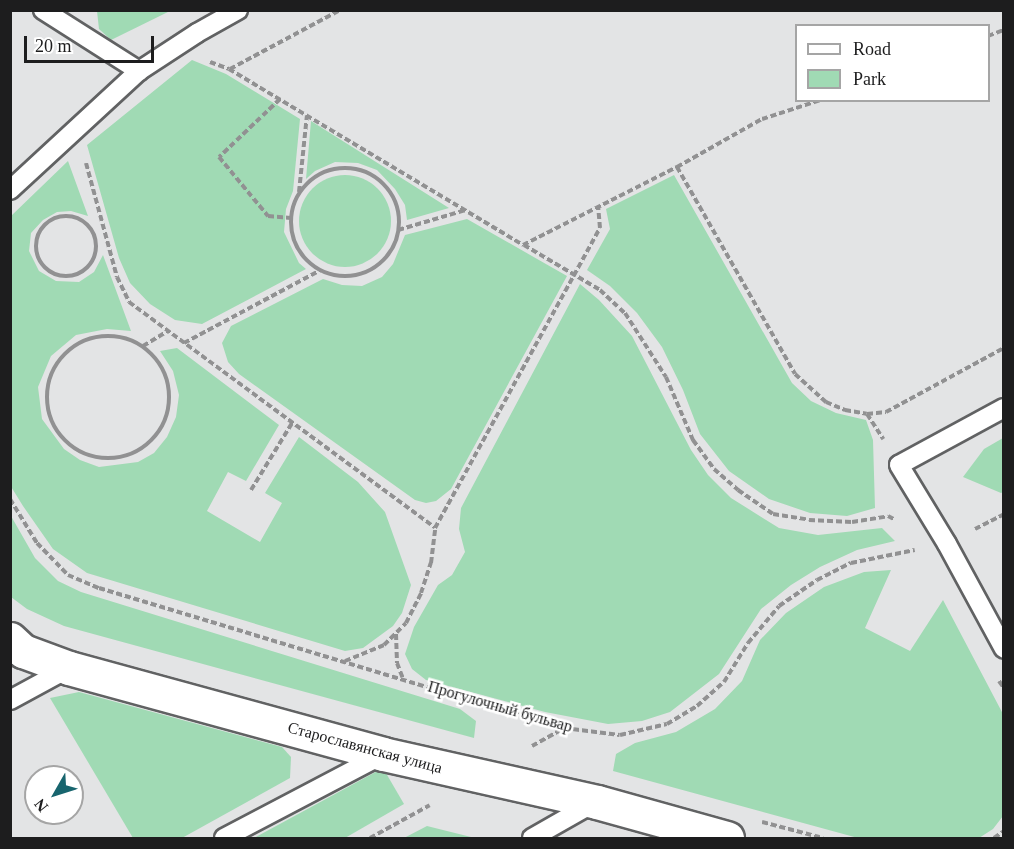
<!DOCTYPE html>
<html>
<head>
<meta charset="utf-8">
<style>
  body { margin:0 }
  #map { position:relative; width:1014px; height:849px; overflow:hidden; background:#e3e4e5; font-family:Georgia,serif }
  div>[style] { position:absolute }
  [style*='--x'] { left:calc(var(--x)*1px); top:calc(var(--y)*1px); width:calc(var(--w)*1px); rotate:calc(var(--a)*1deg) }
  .green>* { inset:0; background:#a0dab4 }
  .round { border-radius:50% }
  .path>* { height:4px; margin-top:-2px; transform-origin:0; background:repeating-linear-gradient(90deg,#919192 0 6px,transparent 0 9px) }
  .path>.ring { margin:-2px; padding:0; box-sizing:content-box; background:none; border:4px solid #919192; border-radius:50% }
  .roads { filter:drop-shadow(2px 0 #616263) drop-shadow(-2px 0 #616263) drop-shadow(0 2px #616263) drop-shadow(0 -2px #616263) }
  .lane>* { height:18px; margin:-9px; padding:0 9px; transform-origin:9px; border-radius:9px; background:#fff }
  .street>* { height:33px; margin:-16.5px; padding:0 16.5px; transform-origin:16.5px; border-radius:16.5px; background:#fff }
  span { translate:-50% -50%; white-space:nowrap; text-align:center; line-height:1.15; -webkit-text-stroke:5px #fff; paint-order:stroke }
  .street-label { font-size:16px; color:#1d1d1e }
  .frame { position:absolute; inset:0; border:12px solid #1d1d1e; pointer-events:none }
  .legend { position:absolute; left:795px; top:24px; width:195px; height:78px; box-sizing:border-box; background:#fff; border:2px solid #a5a5a5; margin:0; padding:8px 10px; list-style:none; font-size:18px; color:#1d1d1e }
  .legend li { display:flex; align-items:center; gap:12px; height:30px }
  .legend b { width:30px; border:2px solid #a5a5a5 }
  .north { position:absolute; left:24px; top:765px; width:60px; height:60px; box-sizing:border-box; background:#fff; border:2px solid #a5a5a5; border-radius:50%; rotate:231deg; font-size:16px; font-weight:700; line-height:24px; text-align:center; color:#1d1d1e }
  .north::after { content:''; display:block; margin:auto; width:21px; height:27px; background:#18656e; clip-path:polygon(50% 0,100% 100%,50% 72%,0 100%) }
  .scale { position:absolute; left:24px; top:36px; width:130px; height:27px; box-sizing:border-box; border:3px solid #1d1d1e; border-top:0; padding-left:8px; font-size:18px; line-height:21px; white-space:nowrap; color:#1d1d1e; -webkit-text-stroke:4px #fff; paint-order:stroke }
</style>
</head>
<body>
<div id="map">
  <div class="green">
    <i style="clip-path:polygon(97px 11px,97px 10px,170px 11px,111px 40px,99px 29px)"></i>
    <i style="clip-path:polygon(192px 60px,226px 74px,300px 119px,293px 191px,286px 209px,284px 232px,299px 263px,306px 269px,202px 324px,175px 320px,150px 304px,130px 283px,119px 258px,87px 145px)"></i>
    <i style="clip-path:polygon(311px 121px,449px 208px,407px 220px,405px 205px,395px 189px,377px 170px,358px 163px,335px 162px,315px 171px,306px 179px)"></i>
    <i style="clip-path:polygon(68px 161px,88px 216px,71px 211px,57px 212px,43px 220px,31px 233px,29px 251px,39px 271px,56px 281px,79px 282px,94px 272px,103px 255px,131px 331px,107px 329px,76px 335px,51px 356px,38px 387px,42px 419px,64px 449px,80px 460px,99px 467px,138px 462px,154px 453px,167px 437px,176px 417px,179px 395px,173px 371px,160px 351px,177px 348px,279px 425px,246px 481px,228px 472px,207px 511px,260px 542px,282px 503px,265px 493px,299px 437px,358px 482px,385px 512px,411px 585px,402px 613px,393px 626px,363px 648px,345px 651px,87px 573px,53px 549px,23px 506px,10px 485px,11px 216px)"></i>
    <i class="round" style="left:299px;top:175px;width:92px;height:92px"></i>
    <i style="clip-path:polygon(674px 175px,792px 383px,811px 401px,836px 413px,866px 420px,873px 440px,875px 508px,847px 516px,810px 513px,769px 499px,729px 471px,700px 434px,683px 390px,662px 347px,637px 313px,610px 286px,587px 270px,610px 229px,606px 209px)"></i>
    <i style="clip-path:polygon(467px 219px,567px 276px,451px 489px,436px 501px,426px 503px,415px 500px,239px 374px,228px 362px,222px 343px,231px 326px,323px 279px,342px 285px,362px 286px,382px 277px,393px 264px,405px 235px)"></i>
    <i style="clip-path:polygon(580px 284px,599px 300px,632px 336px,691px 450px,708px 475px,731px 498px,779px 528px,818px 535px,882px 528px,895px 541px,857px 550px,820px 567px,791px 585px,761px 609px,719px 674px,670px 712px,642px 721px,608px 724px,545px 712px,426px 680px,412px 669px,405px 654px,414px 627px,438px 585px,452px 575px,465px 552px,459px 529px,461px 508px)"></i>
    <i style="clip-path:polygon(1003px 438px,1003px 492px,1001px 493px,963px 477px,984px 449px)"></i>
    <i style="clip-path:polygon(11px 516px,35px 558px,58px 581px,81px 592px,460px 709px,476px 721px,474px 738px,64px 626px,27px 609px,11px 597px)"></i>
    <i style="clip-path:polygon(891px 570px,865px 628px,910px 651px,943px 600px,1003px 714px,1003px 816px,993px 829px,979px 838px,858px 838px,613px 771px,616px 754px,635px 743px,676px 732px,715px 709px,742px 681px,760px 640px,786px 613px,824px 587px,864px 572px)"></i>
    <i style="clip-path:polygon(79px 692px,282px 747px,291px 757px,290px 778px,182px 838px,133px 838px,50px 698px)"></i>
    <i style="clip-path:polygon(383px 768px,404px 804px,345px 838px,254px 838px)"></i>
    <i style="clip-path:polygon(427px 826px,475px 838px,404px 838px)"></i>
  </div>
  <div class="path">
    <i style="--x:988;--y:36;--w:17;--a:-21"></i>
    <i style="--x:210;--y:62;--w:20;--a:20"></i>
    <i style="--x:229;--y:69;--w:343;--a:30.9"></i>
    <i style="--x:523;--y:245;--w:173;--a:-26.9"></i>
    <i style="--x:677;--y:167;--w:98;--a:-29.5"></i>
    <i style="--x:762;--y:119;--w:62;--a:-17.9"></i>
    <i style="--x:230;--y:69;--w:125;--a:-28.2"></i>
    <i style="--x:280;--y:99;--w:84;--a:136.4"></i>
    <i style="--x:219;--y:157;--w:77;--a:50.3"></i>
    <i style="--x:268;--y:216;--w:23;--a:5"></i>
    <i style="--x:86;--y:163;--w:118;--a:74.8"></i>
    <i style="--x:117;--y:277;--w:28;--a:64"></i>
    <i style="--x:129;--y:302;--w:380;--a:36.4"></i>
    <i style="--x:435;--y:528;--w:342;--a:-61.2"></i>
    <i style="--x:600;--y:228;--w:22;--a:-95"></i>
    <i style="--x:677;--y:167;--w:238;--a:60.3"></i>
    <i style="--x:795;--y:374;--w:42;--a:42.1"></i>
    <i style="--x:826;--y:402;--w:21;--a:23"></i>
    <i style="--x:845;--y:410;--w:22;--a:10"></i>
    <i style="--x:867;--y:414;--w:19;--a:-6"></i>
    <i style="--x:886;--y:412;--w:134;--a:-28.5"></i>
    <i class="ring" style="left:291px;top:168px;width:104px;height:104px"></i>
    <i style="--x:299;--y:192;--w:77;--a:-84.1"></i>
    <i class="ring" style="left:36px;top:216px;width:56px;height:56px"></i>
    <i style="--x:398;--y:230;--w:71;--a:-16.4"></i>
    <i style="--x:524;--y:245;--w:88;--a:30.6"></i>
    <i style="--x:600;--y:290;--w:34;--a:43"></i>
    <i style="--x:625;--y:313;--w:76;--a:57.4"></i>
    <i style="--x:666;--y:377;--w:69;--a:66.8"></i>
    <i style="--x:693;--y:440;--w:36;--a:54"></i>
    <i style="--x:714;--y:469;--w:32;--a:41"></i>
    <i style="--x:738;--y:490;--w:42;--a:34.4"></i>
    <i style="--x:773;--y:514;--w:36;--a:9"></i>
    <i style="--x:809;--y:520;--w:43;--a:2.7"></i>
    <i style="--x:852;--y:522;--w:36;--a:-9"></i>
    <i style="--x:888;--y:516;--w:7;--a:27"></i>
    <i class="ring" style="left:47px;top:336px;width:118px;height:118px"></i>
    <i style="--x:184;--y:343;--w:155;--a:-28.1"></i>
    <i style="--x:143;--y:346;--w:29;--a:-31"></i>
    <i style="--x:867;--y:414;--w:30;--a:57"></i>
    <i style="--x:251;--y:490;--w:79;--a:-58.5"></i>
    <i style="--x:10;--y:499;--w:52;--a:58.5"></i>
    <i style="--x:37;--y:543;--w:45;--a:45.9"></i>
    <i style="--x:68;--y:575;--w:34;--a:23"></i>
    <i style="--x:99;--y:588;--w:486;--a:16.8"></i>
    <i style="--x:564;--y:728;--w:56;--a:7.1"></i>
    <i style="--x:620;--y:735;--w:48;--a:-13.2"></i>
    <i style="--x:667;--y:724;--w:35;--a:-31"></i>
    <i style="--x:697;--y:706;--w:36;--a:-42"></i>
    <i style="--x:724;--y:682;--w:46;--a:-58.4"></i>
    <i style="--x:748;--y:643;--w:48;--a:-50"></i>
    <i style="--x:779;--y:606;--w:46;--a:-34.4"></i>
    <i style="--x:817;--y:580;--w:38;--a:-27"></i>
    <i style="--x:851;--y:563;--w:65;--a:-11.5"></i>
    <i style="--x:975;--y:529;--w:33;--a:-27"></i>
    <i style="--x:396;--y:634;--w:29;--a:88"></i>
    <i style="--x:397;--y:663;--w:17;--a:69"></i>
    <i style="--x:345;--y:661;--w:42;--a:-22.3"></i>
    <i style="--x:384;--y:645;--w:31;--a:-45"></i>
    <i style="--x:406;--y:623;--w:34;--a:-63"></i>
    <i style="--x:421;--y:593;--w:32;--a:-72"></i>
    <i style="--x:431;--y:563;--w:35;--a:-83"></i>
    <i style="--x:999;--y:681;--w:9;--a:54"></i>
    <i style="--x:532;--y:746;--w:37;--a:-29"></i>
    <i style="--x:762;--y:822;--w:63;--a:14.7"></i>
    <i style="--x:370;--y:838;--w:68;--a:-28.8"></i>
    <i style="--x:994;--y:838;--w:12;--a:-35"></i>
  </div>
  <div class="roads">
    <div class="lane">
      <i style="--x:43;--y:10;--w:114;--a:32.4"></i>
      <i style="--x:10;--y:190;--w:176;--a:-42.7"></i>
      <i style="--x:139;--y:71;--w:69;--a:-33.2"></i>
      <i style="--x:197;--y:33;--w:47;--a:-29.3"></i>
      <i style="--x:1004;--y:408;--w:119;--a:151.5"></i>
      <i style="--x:899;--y:465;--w:92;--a:58.7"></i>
      <i style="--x:947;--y:544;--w:119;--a:61.5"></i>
      <i style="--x:10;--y:700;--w:67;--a:-28.5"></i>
      <i style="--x:224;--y:838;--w:178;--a:-27.7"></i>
      <i style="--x:532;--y:838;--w:73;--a:-29.7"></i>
    </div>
    <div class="street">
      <i style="--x:10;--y:639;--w:18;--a:43"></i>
      <i style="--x:23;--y:651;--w:49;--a:20.3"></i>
      <i style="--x:69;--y:668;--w:326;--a:15.3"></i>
      <i style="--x:383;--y:754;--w:219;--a:12.6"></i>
      <i style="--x:597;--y:802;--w:135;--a:15.5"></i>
    </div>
  </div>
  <div class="street-label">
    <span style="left:500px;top:707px;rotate:16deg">Прогулочный бульвар</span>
    <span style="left:365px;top:748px;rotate:15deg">Старославянская улица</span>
  </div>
  <div class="frame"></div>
  <ul class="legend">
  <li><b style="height:8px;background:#fff"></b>Road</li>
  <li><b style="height:16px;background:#a0dab4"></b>Park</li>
  </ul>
  <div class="north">N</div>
  <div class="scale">20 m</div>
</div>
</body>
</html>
